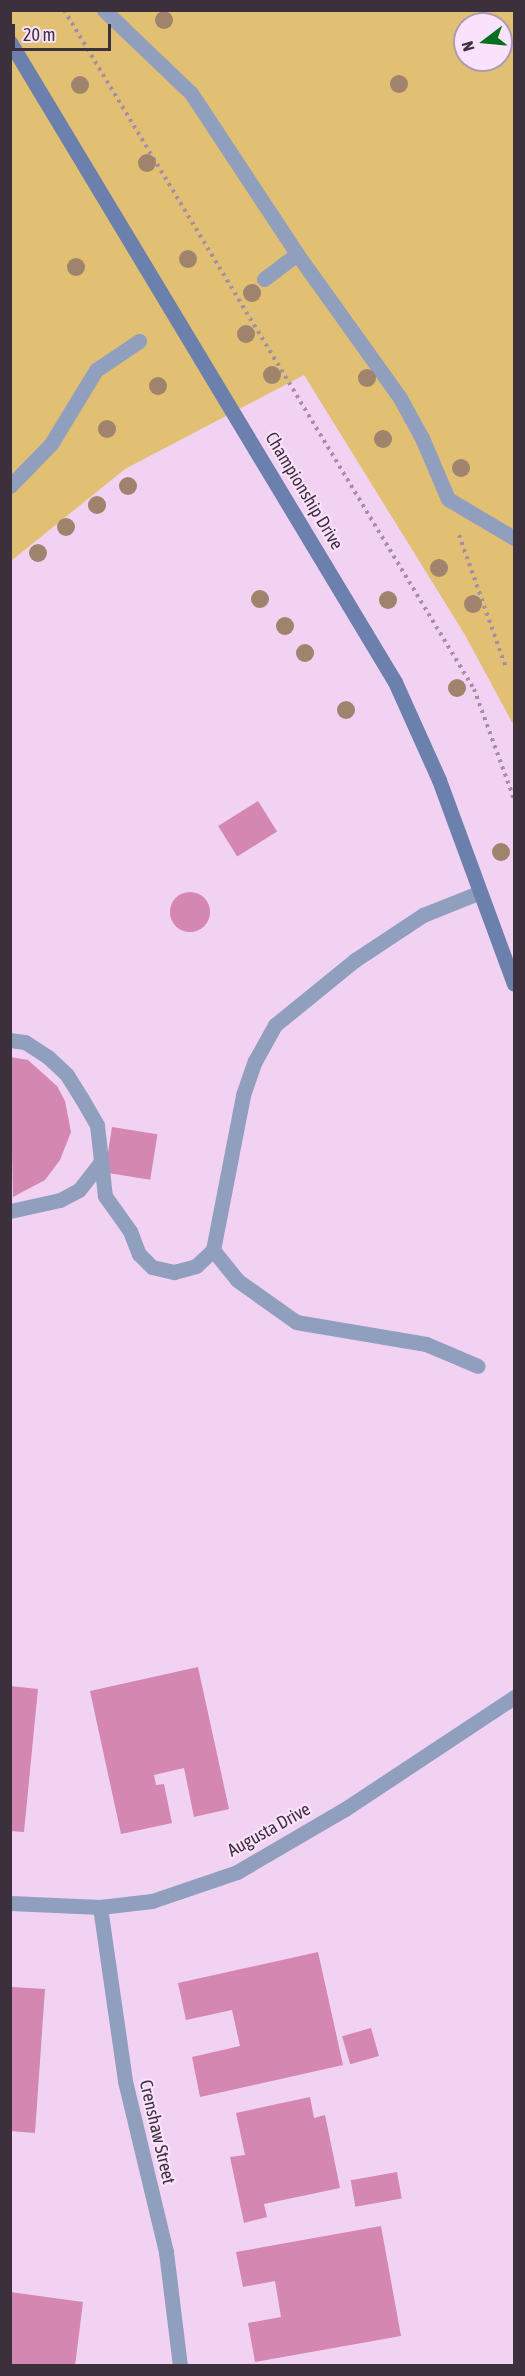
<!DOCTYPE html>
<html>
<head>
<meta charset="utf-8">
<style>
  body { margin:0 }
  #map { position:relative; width:525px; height:2376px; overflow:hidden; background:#f2d2f2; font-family:"Asap Condensed",sans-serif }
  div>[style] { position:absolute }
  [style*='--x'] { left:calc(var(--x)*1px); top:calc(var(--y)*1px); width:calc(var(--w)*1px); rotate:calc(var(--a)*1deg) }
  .green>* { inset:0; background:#e1bf73 }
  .building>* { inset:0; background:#d387b1; transform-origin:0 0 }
  .round { border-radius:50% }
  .path>* { height:4px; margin-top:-2px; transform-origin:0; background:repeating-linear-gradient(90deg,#a68ea6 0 3px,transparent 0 7.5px) }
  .lane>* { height:15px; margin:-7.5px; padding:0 7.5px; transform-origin:7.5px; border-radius:7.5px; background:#919fbe }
  .street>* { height:15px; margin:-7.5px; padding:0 7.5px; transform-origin:7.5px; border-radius:7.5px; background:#919fbe }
  .secondary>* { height:15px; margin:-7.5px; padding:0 7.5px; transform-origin:7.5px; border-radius:7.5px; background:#6c80ad }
  .trees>* { width:18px; height:18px; margin:-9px; border-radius:50%; background:#9f836d }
  span { translate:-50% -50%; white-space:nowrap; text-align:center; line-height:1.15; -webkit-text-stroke:4.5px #fbe2fc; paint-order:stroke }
  .street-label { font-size:18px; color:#3d303d }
  .frame { position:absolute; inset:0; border:12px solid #3d303d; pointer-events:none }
  .north { position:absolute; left:453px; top:12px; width:60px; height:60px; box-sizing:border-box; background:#fbe2fc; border:2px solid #af9bb0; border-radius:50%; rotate:254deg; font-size:16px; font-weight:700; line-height:24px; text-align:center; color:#3d303d }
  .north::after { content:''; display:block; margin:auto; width:21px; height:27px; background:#036e1e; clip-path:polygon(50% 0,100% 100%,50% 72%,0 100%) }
  .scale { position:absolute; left:12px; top:24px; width:99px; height:27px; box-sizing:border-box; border:3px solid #3d303d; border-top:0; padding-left:8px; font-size:18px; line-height:21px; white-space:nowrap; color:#3d303d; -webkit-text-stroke:4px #fbe2fc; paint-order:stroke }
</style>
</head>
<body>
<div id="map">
  <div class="green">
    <i style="clip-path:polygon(evenodd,11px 11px,514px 11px,514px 726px,465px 635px,304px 375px,125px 469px,11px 561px,11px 11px,465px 24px,501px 24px,501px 60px,465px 60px,465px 24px)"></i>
  </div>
  <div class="building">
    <i style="left:258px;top:801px;width:36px;height:47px;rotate:58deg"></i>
    <i class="round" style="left:170px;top:892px;width:40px;height:40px"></i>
    <i style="clip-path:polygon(10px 1057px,28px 1060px,57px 1086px,65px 1101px,71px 1132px,60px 1160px,45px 1180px,13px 1197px)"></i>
    <i style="left:112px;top:1127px;width:46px;height:46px;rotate:9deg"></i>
    <i style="clip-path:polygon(198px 1667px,229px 1809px,194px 1817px,184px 1768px,154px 1775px,156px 1785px,164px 1784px,172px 1823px,121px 1834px,90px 1691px)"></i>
    <i style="clip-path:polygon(10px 1686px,38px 1689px,24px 1832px,10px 1831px)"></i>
    <i style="clip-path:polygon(318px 1952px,343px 2065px,200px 2097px,192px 2057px,240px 2046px,232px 2010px,186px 2020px,178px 1983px)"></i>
    <i style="clip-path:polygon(12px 1987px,45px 1989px,35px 2133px,10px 2131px)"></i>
    <i style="left:371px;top:2028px;width:29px;height:30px;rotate:74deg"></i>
    <i style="clip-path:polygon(310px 2097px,314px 2118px,325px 2115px,340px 2188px,264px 2204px,267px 2217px,244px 2223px,230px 2157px,245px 2155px,236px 2113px)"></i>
    <i style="left:397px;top:2172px;width:27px;height:47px;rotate:80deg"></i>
    <i style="clip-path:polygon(381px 2226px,401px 2336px,255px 2362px,248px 2323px,281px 2317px,275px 2281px,243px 2287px,236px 2252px)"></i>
    <i style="clip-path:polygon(10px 2292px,83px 2302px,75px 2366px,10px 2366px)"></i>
  </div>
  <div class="path">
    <i style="--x:64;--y:10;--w:793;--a:58.88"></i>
    <i style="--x:474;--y:689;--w:117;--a:70"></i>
    <i style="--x:459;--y:535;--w:141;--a:70.5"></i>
  </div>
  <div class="lane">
    <i style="--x:104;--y:10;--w:120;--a:43.7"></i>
    <i style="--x:191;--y:93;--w:193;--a:56.6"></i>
    <i style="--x:297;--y:254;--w:177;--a:54.4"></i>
    <i style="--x:400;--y:398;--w:46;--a:61.2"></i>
    <i style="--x:422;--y:438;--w:66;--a:66.9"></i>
    <i style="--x:448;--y:499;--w:77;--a:30.6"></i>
    <i style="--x:264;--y:279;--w:41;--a:-37.1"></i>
    <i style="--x:10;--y:486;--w:59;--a:-45.7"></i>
    <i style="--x:51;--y:444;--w:87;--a:-58.7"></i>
    <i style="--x:96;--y:370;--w:52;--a:-34"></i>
    <i style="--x:10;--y:1040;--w:15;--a:8"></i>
    <i style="--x:25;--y:1042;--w:27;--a:33"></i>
    <i style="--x:48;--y:1057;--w:26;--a:43"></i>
    <i style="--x:67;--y:1075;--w:28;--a:58"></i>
    <i style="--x:82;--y:1099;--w:30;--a:60"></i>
    <i style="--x:97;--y:1125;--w:71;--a:83.6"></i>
    <i style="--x:105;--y:1196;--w:43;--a:54.5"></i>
    <i style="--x:130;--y:1231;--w:25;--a:69"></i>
    <i style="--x:139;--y:1254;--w:18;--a:45"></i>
    <i style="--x:152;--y:1267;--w:23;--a:13"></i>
    <i style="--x:174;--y:1272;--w:23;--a:-15"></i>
    <i style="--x:196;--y:1266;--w:23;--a:-43"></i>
    <i style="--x:213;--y:1250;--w:158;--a:-79"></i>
    <i style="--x:243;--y:1095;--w:36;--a:-71"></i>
    <i style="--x:255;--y:1061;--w:41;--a:-60.9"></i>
    <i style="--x:275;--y:1025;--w:103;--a:-39.1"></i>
    <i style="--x:355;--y:960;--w:82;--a:-33.5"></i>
    <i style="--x:423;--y:915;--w:59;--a:-21.8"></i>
    <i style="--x:10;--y:1211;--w:51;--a:-12.4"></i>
    <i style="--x:60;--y:1200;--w:21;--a:-28"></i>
    <i style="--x:79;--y:1190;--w:34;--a:-52"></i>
    <i style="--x:213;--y:1250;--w:38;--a:51"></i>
    <i style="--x:237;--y:1280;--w:72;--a:35.4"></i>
    <i style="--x:296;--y:1322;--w:132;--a:9.6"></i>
    <i style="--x:426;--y:1344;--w:56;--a:22.9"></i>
  </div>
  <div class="street">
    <i style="--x:10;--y:1903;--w:90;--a:2.5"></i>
    <i style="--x:100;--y:1907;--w:52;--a:-6.6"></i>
    <i style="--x:152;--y:1901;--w:90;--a:-18.8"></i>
    <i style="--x:237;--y:1872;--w:125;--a:-30.3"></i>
    <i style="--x:345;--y:1809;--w:203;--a:-33.5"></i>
    <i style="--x:100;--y:1907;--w:176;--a:81.8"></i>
    <i style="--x:125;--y:2081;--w:176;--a:76.5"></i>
    <i style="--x:166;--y:2252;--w:115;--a:83"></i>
  </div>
  <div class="secondary">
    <i style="--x:10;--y:42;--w:747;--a:58.97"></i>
    <i style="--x:395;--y:682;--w:107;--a:65.8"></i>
    <i style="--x:439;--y:780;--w:217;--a:69.8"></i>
  </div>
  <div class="trees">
    <i style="left:164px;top:20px"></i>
    <i style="left:399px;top:84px"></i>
    <i style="left:80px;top:85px"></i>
    <i style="left:147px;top:163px"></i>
    <i style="left:188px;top:259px"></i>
    <i style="left:76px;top:267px"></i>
    <i style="left:252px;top:293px"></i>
    <i style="left:246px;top:334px"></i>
    <i style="left:272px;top:375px"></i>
    <i style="left:367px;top:378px"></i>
    <i style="left:158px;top:386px"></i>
    <i style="left:107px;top:429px"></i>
    <i style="left:383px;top:439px"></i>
    <i style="left:461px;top:468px"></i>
    <i style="left:128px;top:486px"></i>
    <i style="left:97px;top:505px"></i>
    <i style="left:66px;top:527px"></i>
    <i style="left:38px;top:553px"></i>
    <i style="left:439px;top:568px"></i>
    <i style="left:260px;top:599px"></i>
    <i style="left:388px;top:600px"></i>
    <i style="left:473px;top:604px"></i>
    <i style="left:285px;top:626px"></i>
    <i style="left:305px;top:653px"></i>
    <i style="left:457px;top:688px"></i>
    <i style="left:346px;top:710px"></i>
    <i style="left:501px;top:852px"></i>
  </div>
  <div class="street-label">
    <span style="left:304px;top:491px;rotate:59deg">Championship Drive</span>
    <span style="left:269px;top:1830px;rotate:-29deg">Augusta Drive</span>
    <span style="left:157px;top:2132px;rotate:77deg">Crenshaw Street</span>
  </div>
  <div class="frame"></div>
  <div class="north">N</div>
  <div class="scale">20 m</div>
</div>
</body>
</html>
